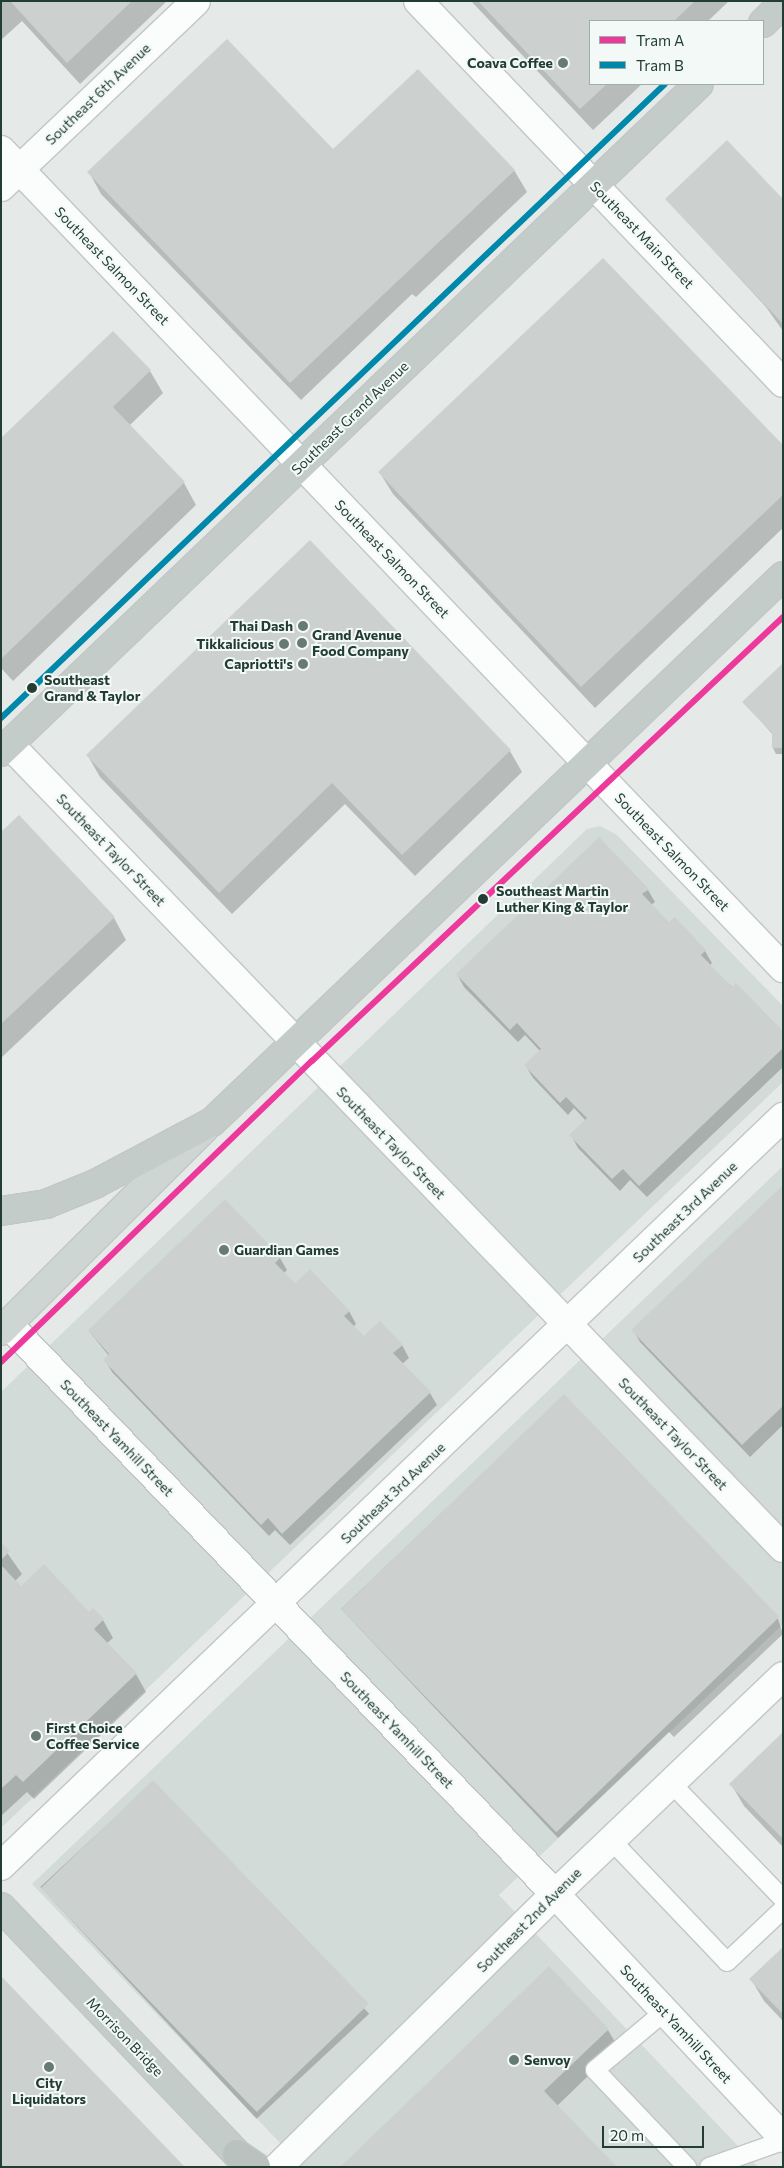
<!DOCTYPE html>
<html>
<head>
<meta charset="utf-8">
<style>
  body { margin:0 }
  #map { position:relative; width:784px; height:2168px; overflow:hidden; background:#e5eae8; font-family:Commissioner,sans-serif }
  div>[style] { position:absolute }
  [style*='--x'] { left:calc(var(--x)*1px); top:calc(var(--y)*1px); width:calc(var(--w)*1px); rotate:calc(var(--a)*1deg) }
  .built>* { inset:0; background:#d3dbd8 }
  .shadow>* { inset:0; background:#0003; transform-origin:0 0 }
  .building>* { inset:0; background:#ccd1cf; transform-origin:0 0 }
  .roads { filter:drop-shadow(1px 0 #c2c7c5) drop-shadow(-1px 0 #c2c7c5) drop-shadow(0 1px #c2c7c5) drop-shadow(0 -1px #c2c7c5) }
  .service>* { height:18px; margin:-9px; padding:0 9px; transform-origin:9px; border-radius:9px; background:#fbfcfc }
  .minor>* { height:28px; margin:-14px; padding:0 14px; transform-origin:14px; border-radius:14px; background:#fbfcfc }
  .tertiary>* { height:28px; margin:-14px; padding:0 14px; transform-origin:14px; border-radius:14px; background:#fbfcfc }
  .primary>* { height:28px; margin:-14px; padding:0 14px; transform-origin:14px; border-radius:14px; background:#ced6d4 }
  .trunk>* { height:28px; margin:-14px; padding:0 14px; transform-origin:14px; border-radius:14px; background:#c4ccca }
  .motorway>* { height:28px; margin:-14px; padding:0 14px; transform-origin:14px; border-radius:14px; background:#bac2c0 }
  .tram-1>* { height:6px; margin:-3px; padding:0 3px; transform-origin:3px; border-radius:3px; background:#ed389c }
  .tram-2>* { height:6px; margin:-3px; padding:0 3px; transform-origin:3px; border-radius:3px; background:#0088ab }
  .dots>* { width:14px; height:14px; translate:-50% -50%; box-sizing:border-box; border:2px solid #f3f9f6; border-radius:50% }
  span { translate:-50% -50%; white-space:nowrap; text-align:center; line-height:1.15; -webkit-text-stroke:4px #f3f9f6; paint-order:stroke }
  .poi-label { font-size:14px; color:#233d36; font-weight:700 }
  .right { translate:-100% -50%; text-align:right }
  .left { translate:0 -50%; text-align:left }
  .street-label { font-size:14px; color:#233d36 }
  .stop-label { font-size:14px; color:#233d36; font-weight:700 }
  .frame { position:absolute; inset:0; border:2px solid #233d36; pointer-events:none }
  .legend { position:absolute; left:589px; top:20px; width:175px; height:65px; box-sizing:border-box; background:#f3f9f6; border:1px solid #a0aea9; margin:0; padding:6px 9px; list-style:none; font-size:15px; color:#233d36 }
  .legend li { display:flex; align-items:center; gap:10px; height:25px }
  .legend b { width:25px; border:1px solid #a0aea9 }
  .scale { position:absolute; left:602px; top:2126px; width:102px; height:22px; box-sizing:border-box; border:2px solid #233d36; border-top:0; padding-left:6px; font-size:15px; line-height:18px; white-space:nowrap; color:#233d36; -webkit-text-stroke:4px #f3f9f6; paint-order:stroke }
</style>
</head>
<body>
<div id="map">
  <div class="built">
    <i style="clip-path:polygon(600px 826px,617px 835px,783px 1006px,783px 1082px,1px 1828px,1px 1392px,587px 829px)"></i>
    <i style="clip-path:polygon(783px 1166px,783px 1624px,499px 1895px,758px 2167px,303px 2167px,32px 1884px)"></i>
  </div>
  <div class="shadow">
    <i style="clip-path:polygon(1px 1px,167px 1px,80px 84px,22px 21px,1px 40px)"></i>
    <i style="clip-path:polygon(471px 1px,729px 1px,708px 21px,590px 21px,590px 84px,642px 84px,593px 130px)"></i>
    <i style="clip-path:polygon(333px 151px,514px 170px,527px 192px,416px 297px,412px 294px,301px 400px,101px 194px,89px 172px)"></i>
    <i style="clip-path:polygon(667px 200px,783px 201px,783px 331px,766px 307px)"></i>
    <i style="clip-path:polygon(150px 371px,163px 393px,129px 426px,184px 483px,196px 505px,13px 681px,1px 668px,1px 439px)"></i>
    <i style="clip-path:polygon(783px 447px,783px 528px,595px 708px,393px 494px,380px 473px)"></i>
    <i style="clip-path:polygon(783px 665px,783px 754px,776px 754px,773px 748px,773px 735px,744px 702px)"></i>
    <i style="clip-path:polygon(510px 751px,522px 772px,415px 876px,345px 804px,232px 914px,100px 777px,88px 756px)"></i>
    <i style="clip-path:polygon(1px 833px,114px 918px,126px 940px,1px 1058px)"></i>
    <i style="clip-path:polygon(648px 890px,655px 902px,651px 905px,669px 924px,705px 951px,712px 963px,709px 966px,783px 1033px,783px 1067px,647px 1197px,630px 1180px,620px 1191px,578px 1148px,571px 1135px,586px 1121px,574px 1108px,568px 1115px,533px 1078px,526px 1066px,540px 1051px,525px 1035px,518px 1042px,464px 987px,457px 974px)"></i>
    <i style="clip-path:polygon(783px 1186px,783px 1425px,750px 1457px,640px 1342px,633px 1330px)"></i>
    <i style="clip-path:polygon(225px 1201px,280px 1258px,287px 1270px,284px 1273px,295px 1285px,349px 1311px,356px 1324px,353px 1327px,364px 1338px,402px 1345px,409px 1358px,402px 1364px,430px 1393px,437px 1405px,290px 1545px,275px 1530px,269px 1536px,112px 1372px,105px 1360px,109px 1356px,89px 1331px)"></i>
    <i style="clip-path:polygon(564px 1396px,778px 1619px,783px 1634px,674px 1737px,669px 1732px,558px 1838px,341px 1609px)"></i>
    <i style="clip-path:polygon(1px 1544px,22px 1574px,15px 1581px,21px 1587px,103px 1620px,113px 1638px,106px 1644px,136px 1674px,146px 1692px,34px 1799px,27px 1792px,1px 1816px)"></i>
    <i style="clip-path:polygon(783px 1734px,783px 1847px,744px 1806px,731px 1784px)"></i>
    <i style="left:153px;top:1782px;width:317px;height:154px;rotate:47deg"></i>
    <i style="clip-path:polygon(783px 1949px,783px 2021px,764px 2001px,751px 1979px)"></i>
    <i style="clip-path:polygon(608px 2030px,618px 2047px,557px 2106px,341px 2167px)"></i>
  </div>
  <div class="building">
    <i style="clip-path:polygon(10px 1px,132px 1px,67px 63px)"></i>
    <i style="clip-path:polygon(478px 1px,695px 1px,674px 21px,590px 21px,590px 84px,607px 84px,580px 109px)"></i>
    <i style="clip-path:polygon(227px 39px,333px 149px,418px 69px,515px 170px,290px 383px,87px 172px)"></i>
    <i style="clip-path:polygon(727px 140px,783px 199px,783px 324px,665px 199px)"></i>
    <i style="clip-path:polygon(603px 258px,783px 445px,783px 495px,581px 687px,378px 472px)"></i>
    <i style="clip-path:polygon(113px 331px,151px 370px,113px 407px,185px 482px,1px 659px,1px 438px)"></i>
    <i style="clip-path:polygon(310px 540px,511px 750px,402px 855px,332px 783px,219px 893px,86px 755px)"></i>
    <i style="clip-path:polygon(783px 663px,783px 748px,772px 748px,772px 733px,742px 702px)"></i>
    <i style="clip-path:polygon(19px 815px,115px 917px,1px 1024px,1px 832px)"></i>
    <i style="clip-path:polygon(599px 837px,649px 889px,642px 894px,669px 922px,675px 917px,706px 950px,701px 955px,732px 987px,736px 983px,783px 1031px,783px 1048px,639px 1186px,623px 1169px,612px 1179px,569px 1135px,587px 1118px,566px 1097px,560px 1103px,524px 1065px,541px 1049px,517px 1023px,510px 1030px,456px 974px)"></i>
    <i style="clip-path:polygon(783px 1185px,783px 1406px,742px 1445px,631px 1330px)"></i>
    <i style="clip-path:polygon(225px 1199px,281px 1257px,275px 1263px,295px 1283px,310px 1269px,350px 1311px,344px 1316px,364px 1336px,380px 1321px,403px 1345px,393px 1353px,431px 1392px,282px 1534px,268px 1518px,261px 1525px,103px 1360px,109px 1354px,88px 1330px)"></i>
    <i style="left:564px;top:1394px;width:310px;height:310px;rotate:46deg"></i>
    <i style="clip-path:polygon(1px 1542px,10px 1551px,1px 1560px)"></i>
    <i style="clip-path:polygon(44px 1564px,89px 1612px,93px 1608px,104px 1619px,94px 1629px,137px 1673px,23px 1782px,16px 1775px,1px 1789px,1px 1565px,21px 1586px)"></i>
    <i style="clip-path:polygon(783px 1732px,783px 1839px,729px 1784px)"></i>
    <i style="left:153px;top:1780px;width:311px;height:156px;rotate:46deg"></i>
    <i style="clip-path:polygon(783px 1947px,783px 2014px,749px 1979px)"></i>
    <i style="clip-path:polygon(549px 1966px,609px 2029px,544px 2091px,617px 2167px,340px 2167px)"></i>
    <i style="clip-path:polygon(1px 1976px,185px 2167px,1px 2167px)"></i>
  </div>
  <div class="roads">
    <div class="service">
      <i style="--x:671;--y:1783;--w:161;--a:46"></i>
      <i style="--x:611;--y:1840;--w:168;--a:46.4"></i>
      <i style="--x:727;--y:1962;--w:77;--a:-43.4"></i>
      <i style="--x:664;--y:2012;--w:90;--a:140"></i>
      <i style="--x:595;--y:2070;--w:134;--a:46.5"></i>
      <i style="--x:709;--y:2167;--w:78;--a:-19.4"></i>
    </div>
    <div class="minor">
      <i style="--x:418;--y:1;--w:528;--a:46.3"></i>
      <i style="--x:1;--y:150;--w:1132;--a:46.29"></i>
      <i style="--x:1;--y:187;--w:269;--a:-43.6"></i>
      <i style="--x:1;--y:1866;--w:1083;--a:-43.77"></i>
      <i style="--x:278;--y:2167;--w:389;--a:-44.6"></i>
      <i style="--x:555;--y:1894;--w:315;--a:-43.7"></i>
    </div>
    <div class="tertiary">
      <i style="--x:9;--y:744;--w:1116;--a:46.09"></i>
      <i style="--x:8;--y:1324;--w:790;--a:46.18"></i>
      <i style="--x:555;--y:1894;--w:334;--a:46.9"></i>
    </div>
    <div class="primary">
      <i style="--x:1;--y:1331;--w:288;--a:-44.9"></i>
    </div>
    <div class="trunk">
      <i style="--x:763;--y:23;--w:28;--a:-45"></i>
      <i style="--x:1;--y:752;--w:966;--a:-43.74"></i>
      <i style="--x:1;--y:1211;--w:46;--a:-8.8"></i>
      <i style="--x:46;--y:1204;--w:53;--a:-22.2"></i>
      <i style="--x:95;--y:1184;--w:132;--a:-27.9"></i>
      <i style="--x:212;--y:1122;--w:790;--a:-43.72"></i>
      <i style="--x:1;--y:1907;--w:342;--a:46.3"></i>
    </div>
    <div class="motorway">
      <i style="--x:237;--y:2154;--w:23;--a:34"></i>
    </div>
  </div>
  <div class="tram-1">
    <i style="--x:1;--y:1362;--w:433;--a:-44.1"></i>
    <i style="--x:312;--y:1061;--w:647;--a:-43.31"></i>
  </div>
  <div class="tram-2">
    <i style="--x:1;--y:718;--w:918;--a:-43.68"></i>
  </div>
  <div class="dots">
    <i style="left:563px;top:63px;background:#677a74"></i>
    <i style="left:303px;top:626px;background:#677a74"></i>
    <i style="left:302px;top:643px;background:#677a74"></i>
    <i style="left:284px;top:644px;background:#677a74"></i>
    <i style="left:303px;top:664px;background:#677a74"></i>
    <i style="left:32px;top:688px;background:#233d36"></i>
    <i style="left:483px;top:899px;background:#233d36"></i>
    <i style="left:224px;top:1250px;background:#677a74"></i>
    <i style="left:36px;top:1736px;background:#677a74"></i>
    <i style="left:514px;top:2060px;background:#677a74"></i>
    <i style="left:49px;top:2067px;background:#677a74"></i>
  </div>
  <div class="poi-label">
    <span class="right" style="left:553px;top:63px">Coava Coffee</span>
    <span class="right" style="left:293px;top:626px">Thai Dash</span>
    <span class="left" style="left:312px;top:643px">Grand Avenue<br>Food Company</span>
    <span class="right" style="left:274px;top:644px">Tikkalicious</span>
    <span class="right" style="left:293px;top:664px">Capriotti's</span>
    <span class="left" style="left:234px;top:1250px">Guardian Games</span>
    <span class="left" style="left:46px;top:1736px">First Choice<br>Coffee Service</span>
    <span class="left" style="left:524px;top:2060px">Senvoy</span>
    <span style="left:49px;top:2091px">City<br>Liquidators</span>
  </div>
  <div class="street-label">
    <span style="left:98px;top:94px;rotate:-44deg">Southeast 6th Avenue</span>
    <span style="left:642px;top:235px;rotate:46deg">Southeast Main Street</span>
    <span style="left:112px;top:266px;rotate:46deg">Southeast Salmon Street</span>
    <span style="left:350px;top:418px;rotate:-44deg">Southeast Grand Avenue</span>
    <span style="left:392px;top:559px;rotate:46deg">Southeast Salmon Street</span>
    <span style="left:111px;top:850px;rotate:46deg">Southeast Taylor Street</span>
    <span style="left:672px;top:852px;rotate:46deg">Southeast Salmon Street</span>
    <span style="left:391px;top:1143px;rotate:46deg">Southeast Taylor Street</span>
    <span style="left:685px;top:1212px;rotate:-44deg">Southeast 3rd Avenue</span>
    <span style="left:673px;top:1434px;rotate:46deg">Southeast Taylor Street</span>
    <span style="left:117px;top:1438px;rotate:46deg">Southeast Yamhill Street</span>
    <span style="left:393px;top:1493px;rotate:-44deg">Southeast 3rd Avenue</span>
    <span style="left:397px;top:1730px;rotate:46deg">Southeast Yamhill Street</span>
    <span style="left:529px;top:1920px;rotate:-45deg">Southeast 2nd Avenue</span>
    <span style="left:676px;top:2024px;rotate:47deg">Southeast Yamhill Street</span>
    <span style="left:125px;top:2037px;rotate:46deg">Morrison Bridge</span>
  </div>
  <div class="stop-label">
    <span class="left" style="left:44px;top:688px">Southeast<br>Grand &amp; Taylor</span>
    <span class="left" style="left:496px;top:899px">Southeast Martin<br>Luther King &amp; Taylor</span>
  </div>
  <div class="frame"></div>
  <ul class="legend">
  <li><b style="height:6px;background:#ed389c"></b>Tram A</li>
  <li><b style="height:6px;background:#0088ab"></b>Tram B</li>
  </ul>
  <div class="scale">20 m</div>
</div>
</body>
</html>
